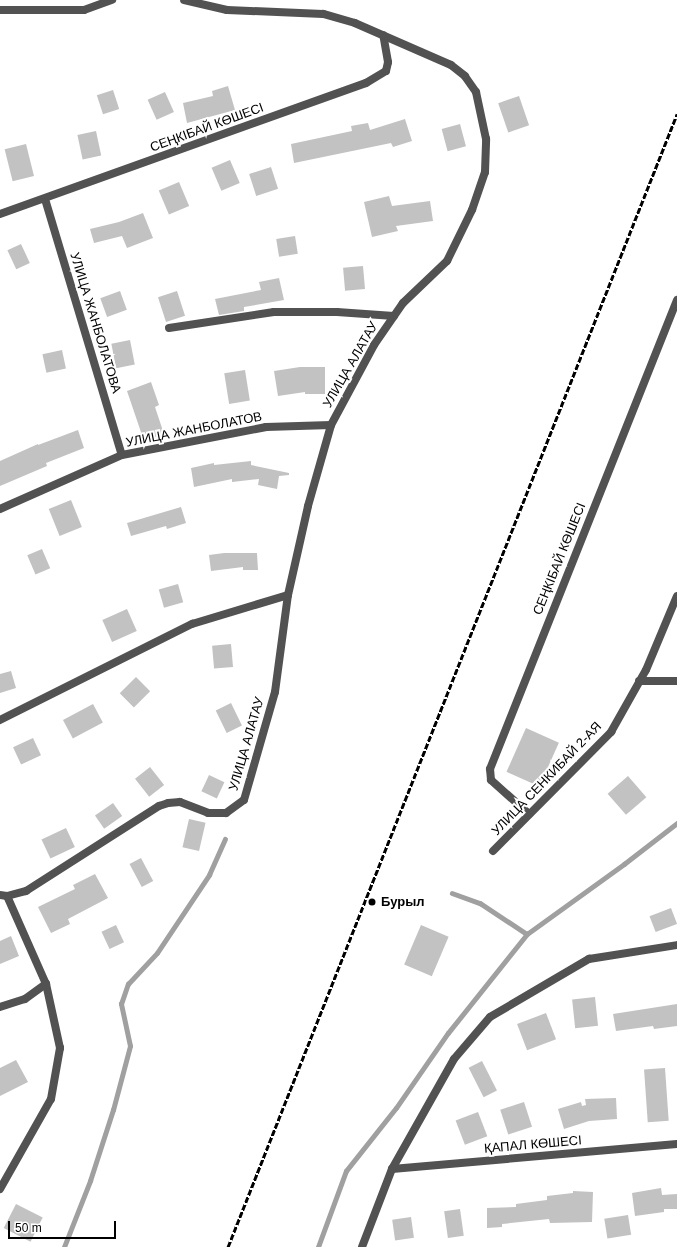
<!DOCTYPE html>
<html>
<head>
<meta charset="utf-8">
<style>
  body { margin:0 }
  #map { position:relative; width:677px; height:1247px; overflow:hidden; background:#fff; font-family:Helvetica,sans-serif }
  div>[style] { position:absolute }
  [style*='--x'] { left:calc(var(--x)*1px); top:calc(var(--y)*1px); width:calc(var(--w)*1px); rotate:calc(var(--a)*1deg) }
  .stream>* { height:4.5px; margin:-2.25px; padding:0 2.25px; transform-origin:2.25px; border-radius:2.25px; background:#a0a0a0 }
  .building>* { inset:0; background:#c2c2c2; transform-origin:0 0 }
  .minor>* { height:8px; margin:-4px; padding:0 4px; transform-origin:4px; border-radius:4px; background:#525252 }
  .rail>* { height:3px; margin-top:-1.5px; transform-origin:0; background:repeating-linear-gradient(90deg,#000 0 6px,transparent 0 8px) }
  .dots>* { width:11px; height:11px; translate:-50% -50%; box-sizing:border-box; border:2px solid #fff; border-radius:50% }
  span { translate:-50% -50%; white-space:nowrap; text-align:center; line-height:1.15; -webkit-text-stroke:4px #fff; paint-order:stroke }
  .street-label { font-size:13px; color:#000 }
  .poi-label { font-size:13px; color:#000; font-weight:700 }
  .left { translate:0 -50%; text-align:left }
  .scale { position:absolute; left:8px; top:1221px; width:108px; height:18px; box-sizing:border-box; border:2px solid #000; border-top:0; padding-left:5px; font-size:12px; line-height:14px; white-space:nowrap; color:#000; -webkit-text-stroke:3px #fff; paint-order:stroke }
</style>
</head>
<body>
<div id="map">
  <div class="stream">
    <i style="--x:452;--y:893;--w:30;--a:20"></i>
    <i style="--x:480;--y:903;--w:56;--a:33.4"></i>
    <i style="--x:64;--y:1247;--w:71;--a:-68.5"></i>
    <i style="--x:90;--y:1181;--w:75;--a:-72.1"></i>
    <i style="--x:113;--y:1110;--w:66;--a:-75.1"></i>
    <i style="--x:130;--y:1046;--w:43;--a:-102.1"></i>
    <i style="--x:121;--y:1004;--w:21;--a:-71"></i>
    <i style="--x:128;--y:984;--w:42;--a:-46.9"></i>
    <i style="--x:157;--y:953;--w:94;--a:-56.3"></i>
    <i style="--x:209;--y:875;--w:39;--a:-66"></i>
    <i style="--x:318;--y:1247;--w:81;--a:-69.8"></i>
    <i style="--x:346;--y:1171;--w:80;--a:-51.6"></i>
    <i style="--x:396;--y:1108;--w:91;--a:-55.3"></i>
    <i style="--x:448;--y:1033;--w:127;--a:-51.4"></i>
    <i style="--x:527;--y:934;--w:120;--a:-35.8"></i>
    <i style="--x:624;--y:864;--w:67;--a:-37.7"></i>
  </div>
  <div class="building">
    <i style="clip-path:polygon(228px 86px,235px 110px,187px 123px,183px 103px,213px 96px,212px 91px)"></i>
    <i style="left:113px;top:90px;width:20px;height:17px;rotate:72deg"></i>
    <i style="left:165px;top:92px;width:22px;height:19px;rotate:66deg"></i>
    <i style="left:519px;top:96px;width:31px;height:22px;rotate:71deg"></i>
    <i style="clip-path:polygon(405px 119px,412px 141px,393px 147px,391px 143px,294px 163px,291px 144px,352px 131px,351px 126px,368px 123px,370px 130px)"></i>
    <i style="left:460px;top:124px;width:23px;height:19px;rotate:75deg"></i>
    <i style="left:96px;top:131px;width:25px;height:19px;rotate:78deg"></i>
    <i style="left:26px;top:144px;width:33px;height:22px;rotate:76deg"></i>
    <i style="left:230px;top:160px;width:25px;height:20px;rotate:67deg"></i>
    <i style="left:271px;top:167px;width:23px;height:23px;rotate:72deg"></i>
    <i style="left:179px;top:182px;width:26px;height:22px;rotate:67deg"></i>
    <i style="clip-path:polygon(389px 196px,392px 206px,430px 201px,433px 221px,396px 226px,398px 231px,372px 237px,364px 202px)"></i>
    <i style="clip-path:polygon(143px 213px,153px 238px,127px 248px,122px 236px,94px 243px,90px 229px,119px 222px)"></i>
    <i style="left:295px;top:236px;width:18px;height:19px;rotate:81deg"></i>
    <i style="left:21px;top:244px;width:21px;height:15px;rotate:65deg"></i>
    <i style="left:363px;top:266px;width:23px;height:20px;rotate:85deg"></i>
    <i style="clip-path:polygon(279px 278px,284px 300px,244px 307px,244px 311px,219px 315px,215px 299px,261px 290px,259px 282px)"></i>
    <i style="left:120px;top:291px;width:20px;height:21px;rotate:70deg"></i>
    <i style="left:177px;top:291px;width:26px;height:20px;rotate:72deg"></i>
    <i style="left:130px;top:340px;width:25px;height:19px;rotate:79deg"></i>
    <i style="left:62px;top:350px;width:19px;height:20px;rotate:78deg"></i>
    <i style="clip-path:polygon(300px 367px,325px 367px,325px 394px,305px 394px,305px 392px,278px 396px,274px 371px)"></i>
    <i style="left:245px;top:370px;width:31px;height:21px;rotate:81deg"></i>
    <i style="clip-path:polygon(151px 382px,159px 405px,155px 407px,164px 434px,144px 441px,127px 391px)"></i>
    <i style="clip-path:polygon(78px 430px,84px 448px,46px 463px,47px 466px,0 486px,0 461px,38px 444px,38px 445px)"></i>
    <i style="clip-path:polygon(251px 461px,251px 465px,289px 473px,289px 475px,279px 476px,277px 489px,258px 485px,259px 479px,232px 482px,232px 479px,194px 487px,191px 468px,214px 463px,214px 465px)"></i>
    <i style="left:71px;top:500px;width:29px;height:24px;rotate:68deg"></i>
    <i style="clip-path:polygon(181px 507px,186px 523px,167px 529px,166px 526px,131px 536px,127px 523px)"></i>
    <i style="left:42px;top:549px;width:21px;height:16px;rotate:67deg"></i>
    <i style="clip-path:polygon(224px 553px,257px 553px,258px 570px,243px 570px,243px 567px,211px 571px,209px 555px)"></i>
    <i style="left:178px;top:584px;width:19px;height:20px;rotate:74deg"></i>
    <i style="left:127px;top:609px;width:24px;height:27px;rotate:66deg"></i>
    <i style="left:231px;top:644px;width:23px;height:19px;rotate:85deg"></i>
    <i style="clip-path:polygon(11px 671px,16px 688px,0 693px,0 674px)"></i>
    <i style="left:136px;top:677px;width:20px;height:23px;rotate:45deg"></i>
    <i style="left:231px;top:703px;width:25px;height:17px;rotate:64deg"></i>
    <i style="left:93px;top:704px;width:21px;height:34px;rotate:62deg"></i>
    <i style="left:526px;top:728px;width:36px;height:48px;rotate:24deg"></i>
    <i style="left:33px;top:738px;width:19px;height:22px;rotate:65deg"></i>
    <i style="left:150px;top:767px;width:23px;height:19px;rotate:52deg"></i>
    <i style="left:209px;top:775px;width:17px;height:18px;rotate:25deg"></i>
    <i style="left:628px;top:776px;width:28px;height:27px;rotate:49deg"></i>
    <i style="left:113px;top:803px;width:16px;height:22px;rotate:55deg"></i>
    <i style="left:189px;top:819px;width:17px;height:29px;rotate:13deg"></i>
    <i style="left:66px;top:828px;width:21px;height:27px;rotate:65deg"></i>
    <i style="left:141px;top:858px;width:26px;height:13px;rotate:62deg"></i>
    <i style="clip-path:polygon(95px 874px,108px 898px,68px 919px,70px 924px,51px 933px,38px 907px,75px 889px,73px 885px)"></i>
    <i style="left:671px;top:908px;width:17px;height:23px;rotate:69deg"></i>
    <i style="left:116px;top:925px;width:19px;height:16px;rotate:65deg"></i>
    <i style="left:421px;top:925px;width:30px;height:43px;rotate:23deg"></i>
    <i style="clip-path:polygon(11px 936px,19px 956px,0 964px,0 941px)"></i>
    <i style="left:595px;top:997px;width:29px;height:23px;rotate:84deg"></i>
    <i style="clip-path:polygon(677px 1004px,677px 1026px,654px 1029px,653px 1026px,616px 1031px,613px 1014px)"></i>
    <i style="left:546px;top:1013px;width:28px;height:31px;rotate:69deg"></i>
    <i style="clip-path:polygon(16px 1060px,28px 1082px,0 1096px,0 1068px)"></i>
    <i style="left:482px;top:1061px;width:33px;height:15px;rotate:63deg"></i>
    <i style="left:665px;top:1068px;width:53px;height:21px;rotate:86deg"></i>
    <i style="clip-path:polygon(616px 1098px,617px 1119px,589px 1121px,564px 1129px,558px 1109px,581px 1102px,582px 1106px,586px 1105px,585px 1099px)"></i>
    <i style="left:524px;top:1102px;width:26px;height:25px;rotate:72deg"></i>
    <i style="left:478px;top:1112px;width:26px;height:24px;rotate:69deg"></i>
    <i style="clip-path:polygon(661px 1188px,662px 1195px,677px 1194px,677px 1209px,664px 1209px,664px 1212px,635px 1216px,632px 1193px)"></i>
    <i style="clip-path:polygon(573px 1191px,593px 1192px,592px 1222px,550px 1223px,549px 1219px,502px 1224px,502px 1227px,487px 1228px,487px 1208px,516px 1207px,516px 1204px,547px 1200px,547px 1196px,573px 1193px)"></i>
    <i style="left:16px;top:1204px;width:30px;height:27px;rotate:27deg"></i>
    <i style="left:460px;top:1209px;width:27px;height:16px;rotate:82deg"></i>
    <i style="left:628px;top:1215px;width:20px;height:24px;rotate:81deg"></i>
    <i style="left:411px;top:1217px;width:21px;height:19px;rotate:82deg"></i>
  </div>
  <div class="minor">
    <i style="--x:0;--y:10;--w:84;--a:0"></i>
    <i style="--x:84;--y:10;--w:30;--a:-20"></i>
    <i style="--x:45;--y:199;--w:267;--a:73.3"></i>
    <i style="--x:0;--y:214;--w:389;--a:-19.7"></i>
    <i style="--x:366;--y:83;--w:23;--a:-31"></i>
    <i style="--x:386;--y:71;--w:9;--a:-77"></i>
    <i style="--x:388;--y:62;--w:27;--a:-100"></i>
    <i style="--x:169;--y:328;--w:106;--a:-8.7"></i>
    <i style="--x:274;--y:312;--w:63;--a:0"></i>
    <i style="--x:337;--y:312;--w:57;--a:4"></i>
    <i style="--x:0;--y:509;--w:133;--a:-23.9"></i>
    <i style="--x:122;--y:455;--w:147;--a:-11"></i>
    <i style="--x:266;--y:427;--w:65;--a:-1.8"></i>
    <i style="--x:639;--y:681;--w:38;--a:0"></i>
    <i style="--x:0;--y:720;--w:215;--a:-26.6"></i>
    <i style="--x:192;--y:624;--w:100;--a:-16.8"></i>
    <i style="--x:529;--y:814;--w:51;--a:-138.2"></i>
    <i style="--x:491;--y:780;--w:11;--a:-95"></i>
    <i style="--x:490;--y:769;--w:505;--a:-68.26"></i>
    <i style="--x:493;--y:851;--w:168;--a:-45.2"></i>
    <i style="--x:611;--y:732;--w:71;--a:-60.6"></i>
    <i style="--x:646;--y:670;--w:80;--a:-67.3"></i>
    <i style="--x:0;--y:895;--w:7;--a:8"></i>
    <i style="--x:7;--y:896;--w:20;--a:-15"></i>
    <i style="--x:26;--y:891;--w:158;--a:-32.6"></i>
    <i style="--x:159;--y:806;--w:9;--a:-18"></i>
    <i style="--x:168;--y:803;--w:12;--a:-5"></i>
    <i style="--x:180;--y:802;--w:30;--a:21"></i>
    <i style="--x:208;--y:813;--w:18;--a:0"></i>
    <i style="--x:226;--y:813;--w:22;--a:-36"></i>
    <i style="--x:244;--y:800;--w:112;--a:-74"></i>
    <i style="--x:275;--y:692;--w:98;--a:-82.4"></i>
    <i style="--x:288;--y:595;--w:91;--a:-77.3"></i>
    <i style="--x:308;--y:506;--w:84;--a:-74.1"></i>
    <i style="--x:331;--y:425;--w:91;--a:-61.7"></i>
    <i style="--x:374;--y:345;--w:51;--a:-55.4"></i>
    <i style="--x:403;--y:303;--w:61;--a:-43.7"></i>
    <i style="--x:447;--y:261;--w:57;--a:-63.9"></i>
    <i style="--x:472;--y:210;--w:40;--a:-71.1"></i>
    <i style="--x:485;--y:172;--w:33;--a:-88"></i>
    <i style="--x:486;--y:139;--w:48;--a:-102"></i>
    <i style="--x:476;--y:92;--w:19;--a:-125"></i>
    <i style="--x:465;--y:76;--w:18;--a:-142"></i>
    <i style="--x:451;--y:65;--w:105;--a:-156.4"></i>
    <i style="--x:355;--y:23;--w:33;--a:-164"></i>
    <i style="--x:323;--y:14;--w:96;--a:-177.6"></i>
    <i style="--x:227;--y:10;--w:44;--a:-166.9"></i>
    <i style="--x:0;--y:1007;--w:26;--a:-18"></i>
    <i style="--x:25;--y:999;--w:26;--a:-36"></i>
    <i style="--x:46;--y:984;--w:96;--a:-113.9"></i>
    <i style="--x:392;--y:1169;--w:286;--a:-5"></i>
    <i style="--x:0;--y:1189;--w:103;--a:-60.5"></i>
    <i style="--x:51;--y:1099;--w:52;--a:-80"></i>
    <i style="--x:60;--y:1048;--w:66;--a:-102.3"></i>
    <i style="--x:362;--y:1247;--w:84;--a:-69"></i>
    <i style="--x:392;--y:1169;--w:126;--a:-60.6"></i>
    <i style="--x:454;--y:1059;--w:55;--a:-49.4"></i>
    <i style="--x:490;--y:1017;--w:115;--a:-30.4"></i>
    <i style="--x:589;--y:959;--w:89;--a:-9"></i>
  </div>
  <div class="rail">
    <i style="--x:228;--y:1247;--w:1219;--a:-68.38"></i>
  </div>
  <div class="dots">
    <i style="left:372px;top:902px;background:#000"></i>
  </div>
  <div class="street-label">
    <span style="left:207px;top:128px;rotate:-20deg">СЕҢКІБАЙ КӨШЕСІ</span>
    <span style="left:95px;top:323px;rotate:73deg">УЛИЦА ЖАНБОЛАТОВА</span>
    <span style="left:351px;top:365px;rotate:-60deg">УЛИЦА АЛАТАУ</span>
    <span style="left:194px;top:430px;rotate:-11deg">УЛИЦА ЖАНБОЛАТОВ</span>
    <span style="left:560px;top:559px;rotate:-68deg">СЕҢКІБАЙ КӨШЕСІ</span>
    <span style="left:247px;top:744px;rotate:-74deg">УЛИЦА АЛАТАУ</span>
    <span style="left:547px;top:779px;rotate:-46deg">УЛИЦА СЕНКИБАЙ 2-АЯ</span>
    <span style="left:533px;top:1145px;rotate:-5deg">ҚАПАЛ КӨШЕСІ</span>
  </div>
  <div class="poi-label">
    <span class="left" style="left:381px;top:902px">Бурыл</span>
  </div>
  <div class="scale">50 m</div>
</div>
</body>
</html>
